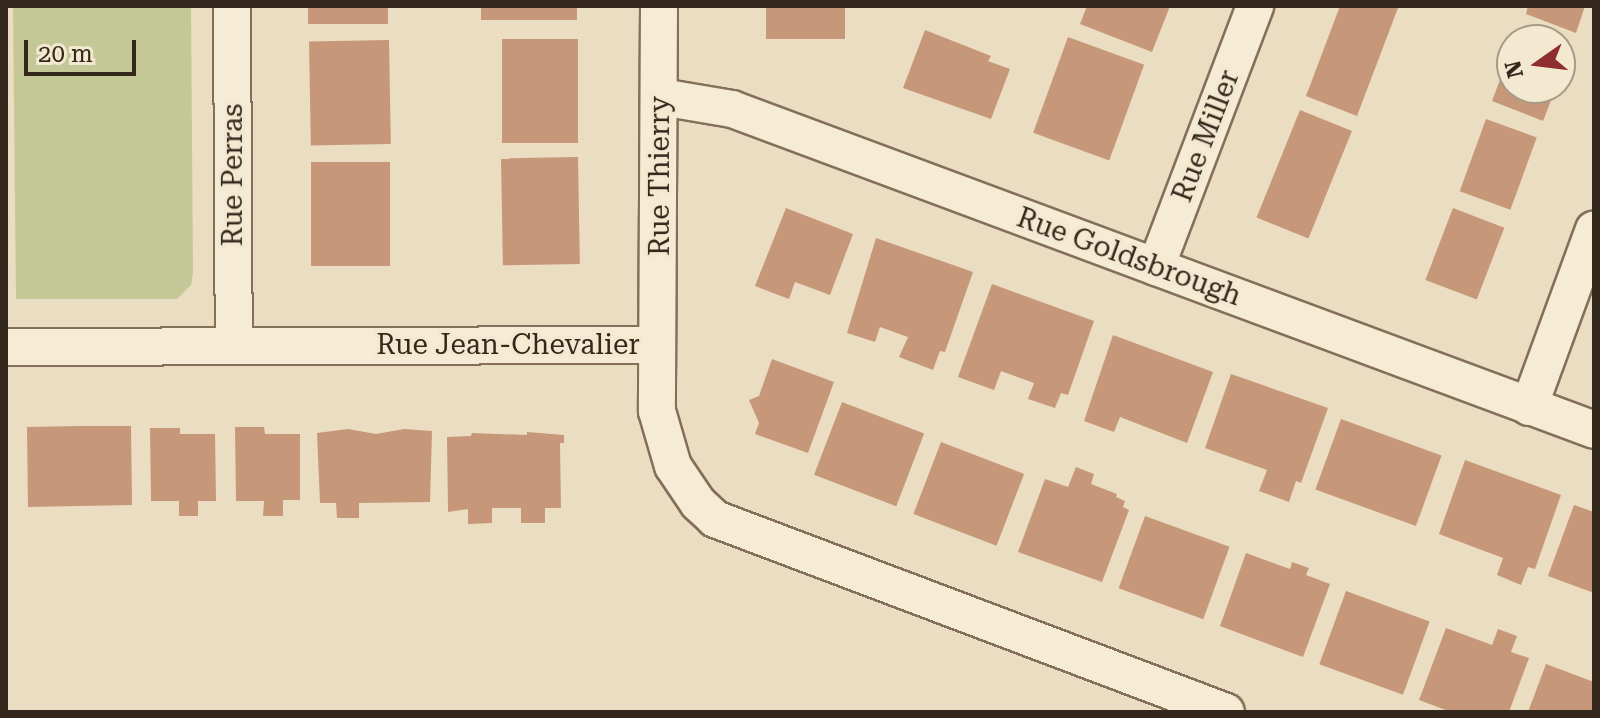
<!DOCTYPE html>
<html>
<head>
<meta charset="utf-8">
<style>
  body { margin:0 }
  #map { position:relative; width:1600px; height:718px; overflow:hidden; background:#ebddc1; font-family:"Roboto Serif",serif }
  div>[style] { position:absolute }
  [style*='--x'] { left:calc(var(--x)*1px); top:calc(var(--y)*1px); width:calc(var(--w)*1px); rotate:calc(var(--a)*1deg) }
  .green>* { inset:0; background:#c3c896 }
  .building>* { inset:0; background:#c69879; transform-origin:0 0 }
  .roads { filter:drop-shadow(2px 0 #836f5a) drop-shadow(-2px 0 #836f5a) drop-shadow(0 2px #836f5a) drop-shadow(0 -2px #836f5a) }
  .minor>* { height:36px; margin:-18px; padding:0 18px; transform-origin:18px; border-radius:18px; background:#f6ebd4 }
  span { translate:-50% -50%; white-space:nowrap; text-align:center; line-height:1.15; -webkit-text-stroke:7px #f3e8d0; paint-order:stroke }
  .street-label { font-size:28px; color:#34281d }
  .frame { position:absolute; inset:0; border:8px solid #34281d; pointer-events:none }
  .north { position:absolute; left:1496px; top:24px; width:80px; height:80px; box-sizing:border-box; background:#f3e8d0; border:2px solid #a79b88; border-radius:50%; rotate:256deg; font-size:22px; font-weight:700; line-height:32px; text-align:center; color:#34281d }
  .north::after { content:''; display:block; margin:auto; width:28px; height:36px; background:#8e2e31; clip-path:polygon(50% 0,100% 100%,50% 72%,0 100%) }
  .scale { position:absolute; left:24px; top:40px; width:112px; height:36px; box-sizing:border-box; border:4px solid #34281d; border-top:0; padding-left:10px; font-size:24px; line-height:28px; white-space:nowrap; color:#34281d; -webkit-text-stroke:6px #f3e8d0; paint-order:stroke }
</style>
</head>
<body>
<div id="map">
  <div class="green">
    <i style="clip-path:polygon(13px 6px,191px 6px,193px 274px,191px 285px,177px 299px,16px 299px)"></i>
  </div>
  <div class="building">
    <i style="left:308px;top:6px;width:80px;height:18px"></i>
    <i style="left:481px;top:6px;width:96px;height:14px"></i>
    <i style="left:766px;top:6px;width:79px;height:33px"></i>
    <i style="clip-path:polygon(1087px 6px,1170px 6px,1152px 52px,1080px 24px)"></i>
    <i style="clip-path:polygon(1340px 6px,1398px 8px,1357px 116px,1306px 96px)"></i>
    <i style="clip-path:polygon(1528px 6px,1585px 6px,1576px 33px,1526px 14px)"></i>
    <i style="clip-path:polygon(925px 30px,991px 56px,988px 61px,1010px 69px,991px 119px,903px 88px)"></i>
    <i style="clip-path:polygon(1519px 30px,1545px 40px,1515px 40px)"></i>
    <i style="left:1068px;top:37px;width:81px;height:102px;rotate:20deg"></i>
    <i style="left:502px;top:39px;width:76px;height:104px"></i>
    <i style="left:389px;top:40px;width:104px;height:80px;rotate:89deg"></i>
    <i style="clip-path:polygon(1560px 46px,1570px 50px,1560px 76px)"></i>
    <i style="clip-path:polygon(1512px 48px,1512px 88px,1556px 88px,1543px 121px,1492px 101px)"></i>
    <i style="left:1300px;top:110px;width:56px;height:116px;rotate:22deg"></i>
    <i style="left:1486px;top:119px;width:54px;height:77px;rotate:20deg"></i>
    <i style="left:578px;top:157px;width:107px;height:77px;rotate:89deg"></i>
    <i style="left:311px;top:162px;width:79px;height:104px"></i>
    <i style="clip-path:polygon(786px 208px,853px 234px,830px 295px,795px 282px,789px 299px,755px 286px)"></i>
    <i style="left:1453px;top:208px;width:55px;height:77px;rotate:21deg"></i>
    <i style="clip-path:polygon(876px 238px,973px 272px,945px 352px,940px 351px,933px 370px,899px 357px,908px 337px,880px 327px,875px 342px,847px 333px)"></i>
    <i style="clip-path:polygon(992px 284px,1094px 321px,1068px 395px,1061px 393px,1055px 408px,1028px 399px,1034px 383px,1001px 371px,994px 390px,958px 377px)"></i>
    <i style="clip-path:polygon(1113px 335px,1213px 372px,1187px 443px,1120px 417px,1114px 432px,1084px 421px)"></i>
    <i style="clip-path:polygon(772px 359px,834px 382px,808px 453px,755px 434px,759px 423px,749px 400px,759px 396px)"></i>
    <i style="clip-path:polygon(1231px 374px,1328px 408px,1301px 483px,1296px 481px,1289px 502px,1259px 491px,1267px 470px,1205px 448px)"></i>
    <i style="left:842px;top:402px;width:88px;height:78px;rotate:21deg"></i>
    <i style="left:1341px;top:419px;width:107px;height:75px;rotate:20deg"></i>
    <i style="clip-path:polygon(79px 426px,131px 426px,132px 505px,28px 507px,27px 427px)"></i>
    <i style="clip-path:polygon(235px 427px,264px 427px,265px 434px,300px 434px,300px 500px,283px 500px,283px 516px,263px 516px,264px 501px,236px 501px)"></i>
    <i style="clip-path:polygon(150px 428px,180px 428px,180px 434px,215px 434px,216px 501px,198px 501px,198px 516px,179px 516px,179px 501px,151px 501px)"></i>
    <i style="clip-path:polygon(348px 429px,376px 434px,404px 429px,432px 431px,430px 502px,359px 503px,359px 518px,337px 518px,336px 503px,320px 503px,317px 433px)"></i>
    <i style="clip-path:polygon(527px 432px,564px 435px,564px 443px,560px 443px,561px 508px,545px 508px,545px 523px,521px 523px,521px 508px,492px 508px,492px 523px,468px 524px,468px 509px,448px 512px,447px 437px,471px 436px,472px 433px,527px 435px)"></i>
    <i style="left:941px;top:442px;width:89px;height:77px;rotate:21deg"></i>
    <i style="clip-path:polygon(1465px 460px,1561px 495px,1535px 569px,1528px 567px,1521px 585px,1497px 575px,1503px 558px,1439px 534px)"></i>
    <i style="clip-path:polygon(1076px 467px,1094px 474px,1091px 484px,1117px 494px,1116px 497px,1125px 501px,1123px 507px,1129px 510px,1102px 582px,1018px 552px,1045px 479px,1068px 487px)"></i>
    <i style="clip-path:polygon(1574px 505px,1594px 512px,1594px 593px,1548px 576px)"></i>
    <i style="left:1145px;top:516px;width:90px;height:77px;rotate:20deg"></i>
    <i style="clip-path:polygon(1246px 553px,1290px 569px,1292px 562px,1309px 568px,1306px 575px,1330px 584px,1303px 657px,1220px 626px)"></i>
    <i style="left:1346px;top:591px;width:89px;height:78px;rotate:20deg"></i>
    <i style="clip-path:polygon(1446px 628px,1492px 645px,1498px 629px,1517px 636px,1511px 652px,1529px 658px,1509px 712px,1451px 712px,1419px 700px)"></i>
    <i style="clip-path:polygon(1546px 664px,1594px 682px,1594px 712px,1528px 712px)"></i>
  </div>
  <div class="roads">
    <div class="minor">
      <i style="--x:232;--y:6;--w:338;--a:89.7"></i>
      <i style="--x:659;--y:6;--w:405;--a:90.3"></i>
      <i style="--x:657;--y:411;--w:57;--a:73.8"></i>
      <i style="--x:673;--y:466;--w:45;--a:56"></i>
      <i style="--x:698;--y:503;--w:23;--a:43"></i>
      <i style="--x:715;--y:519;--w:546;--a:20.69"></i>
      <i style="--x:661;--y:97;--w:72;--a:9.6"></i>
      <i style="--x:732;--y:109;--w:920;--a:20.42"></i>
      <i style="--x:1156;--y:267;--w:279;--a:-69.2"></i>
      <i style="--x:6;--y:347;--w:651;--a:-0.18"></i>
      <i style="--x:1529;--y:407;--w:189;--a:-69.9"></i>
    </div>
  </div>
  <div class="street-label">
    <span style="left:1206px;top:136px;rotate:-69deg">Rue Miller</span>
    <span style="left:233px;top:175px;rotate:-90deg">Rue Perras</span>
    <span style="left:660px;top:176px;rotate:-90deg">Rue Thierry</span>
    <span style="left:1129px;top:257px;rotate:20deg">Rue Goldsbrough</span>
    <span style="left:508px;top:345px">Rue Jean-Chevalier</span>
  </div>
  <div class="frame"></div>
  <div class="north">N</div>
  <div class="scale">20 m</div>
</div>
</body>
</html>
